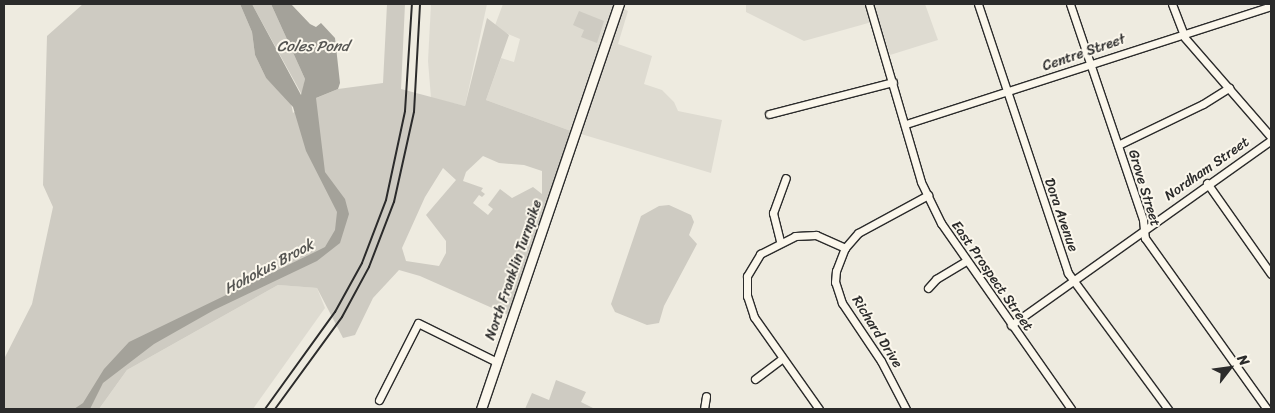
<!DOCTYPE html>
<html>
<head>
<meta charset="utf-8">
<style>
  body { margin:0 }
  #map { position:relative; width:1275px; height:413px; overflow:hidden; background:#eeebe0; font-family:Sriracha,sans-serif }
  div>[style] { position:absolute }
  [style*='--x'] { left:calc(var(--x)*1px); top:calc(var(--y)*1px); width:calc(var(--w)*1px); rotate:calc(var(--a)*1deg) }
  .built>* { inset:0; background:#dedbd1 }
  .green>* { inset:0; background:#cecbc2 }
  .water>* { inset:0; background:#a4a29a }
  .roads { filter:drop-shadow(1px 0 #2b2b2b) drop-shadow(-1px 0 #2b2b2b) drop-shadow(0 1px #2b2b2b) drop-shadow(0 -1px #2b2b2b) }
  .minor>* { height:7px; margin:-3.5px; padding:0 3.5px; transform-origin:3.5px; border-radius:3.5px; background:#fbf7ec }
  .major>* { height:9px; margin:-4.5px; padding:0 4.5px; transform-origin:4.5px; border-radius:4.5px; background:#fbf7ec }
  .rail>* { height:2px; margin:-1px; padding:0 1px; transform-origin:1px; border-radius:1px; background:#2b2b2b }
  span { translate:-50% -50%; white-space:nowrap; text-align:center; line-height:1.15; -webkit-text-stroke:4px #fbf7ec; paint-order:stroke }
  .street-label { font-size:14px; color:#2b2b2b }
  .water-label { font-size:15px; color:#555552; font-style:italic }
  .frame { position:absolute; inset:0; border:5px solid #2b2b2b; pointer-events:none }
  .north { position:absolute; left:1205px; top:343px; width:50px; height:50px; -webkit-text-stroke:4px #fbf7ec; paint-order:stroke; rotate:60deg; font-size:14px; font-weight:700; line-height:20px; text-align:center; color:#2b2b2b }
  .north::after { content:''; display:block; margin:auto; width:18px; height:22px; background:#2b2b2b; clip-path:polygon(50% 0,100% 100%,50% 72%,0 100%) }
</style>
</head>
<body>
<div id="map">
  <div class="built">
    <i style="clip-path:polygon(431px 4px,487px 4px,465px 106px,431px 98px,428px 61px)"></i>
    <i style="clip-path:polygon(503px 4px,614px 4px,628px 11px,618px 44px,652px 56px,644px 84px,662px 90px,674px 102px,678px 111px,722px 120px,711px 173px,571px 131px,486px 100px,501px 58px,514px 62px,520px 39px,494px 28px)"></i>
    <i style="clip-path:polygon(746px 4px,925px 4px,938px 40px,890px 55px,879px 20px,804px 41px,746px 12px)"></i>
    <i style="clip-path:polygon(278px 285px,317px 288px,325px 308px,253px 409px,99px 409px,127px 370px)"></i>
  </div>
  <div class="green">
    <i style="clip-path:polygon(evenodd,83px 4px,240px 4px,252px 32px,255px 55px,266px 78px,291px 103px,293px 113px,309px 101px,338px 89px,383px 83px,387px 4px,405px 4px,401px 89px,465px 106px,487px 18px,509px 35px,486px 100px,571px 131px,508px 315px,420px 276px,399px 270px,373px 298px,355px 335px,343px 338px,317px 288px,278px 285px,127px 370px,99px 409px,4px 409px,4px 359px,32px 304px,53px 207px,43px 185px,47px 36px,83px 4px,483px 156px,499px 163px,524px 165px,542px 171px,542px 194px,533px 187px,512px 198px,500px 189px,488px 205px,493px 209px,488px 215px,473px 203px,479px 195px,482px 197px,485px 194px,481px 191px,483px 188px,463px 181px,466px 172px,483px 156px,83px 4px,443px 168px,456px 180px,426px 215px,446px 241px,446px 253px,439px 266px,406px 261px,402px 248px,425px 197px,443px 168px)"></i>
    <i style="clip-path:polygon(252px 4px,271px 4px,305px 79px,302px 95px)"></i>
    <i style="clip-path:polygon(579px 11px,604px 21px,597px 43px,581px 37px,584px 30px,573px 25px)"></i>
    <i style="clip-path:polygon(669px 205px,691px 215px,694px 222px,689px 235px,697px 244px,664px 306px,659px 323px,647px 325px,615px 312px,611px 304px,641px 216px,659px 206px)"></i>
    <i style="clip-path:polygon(556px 380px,586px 392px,581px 402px,595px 409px,525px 409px,532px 393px,549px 400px)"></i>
  </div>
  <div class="water">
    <i style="clip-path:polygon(240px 4px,252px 4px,301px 95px,305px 79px,271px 4px,291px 4px,310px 24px,316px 27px,321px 23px,335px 38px,340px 83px,338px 89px,316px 98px,325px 172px,345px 199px,349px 214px,340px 243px,317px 261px,214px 310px,154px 344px,103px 383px,90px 409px,74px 409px,83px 403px,104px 369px,129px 342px,315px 252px,325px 247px,335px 230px,337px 212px,306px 151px,293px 107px,266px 78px,255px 55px,252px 32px)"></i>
  </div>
  <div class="roads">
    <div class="minor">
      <i style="--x:869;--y:4;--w:185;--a:73.7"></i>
      <i style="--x:921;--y:182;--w:46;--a:64"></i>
      <i style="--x:941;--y:223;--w:227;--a:55"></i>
      <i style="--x:978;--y:4;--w:284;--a:71.5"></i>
      <i style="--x:1068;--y:273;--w:169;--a:53.7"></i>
      <i style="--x:1070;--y:4;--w:228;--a:71.3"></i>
      <i style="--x:1143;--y:220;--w:18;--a:84"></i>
      <i style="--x:1145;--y:238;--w:210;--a:54.5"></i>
      <i style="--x:1172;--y:4;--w:36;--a:69"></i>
      <i style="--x:1185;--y:38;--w:131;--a:49"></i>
      <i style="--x:769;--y:114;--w:128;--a:-14.5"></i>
      <i style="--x:906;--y:124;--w:384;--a:-17.9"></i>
      <i style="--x:1118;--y:145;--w:94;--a:-25.8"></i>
      <i style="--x:1203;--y:104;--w:31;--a:-32"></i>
      <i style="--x:1207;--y:183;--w:111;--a:54.9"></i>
      <i style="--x:780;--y:241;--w:29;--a:-104"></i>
      <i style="--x:773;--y:213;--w:37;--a:-70"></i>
      <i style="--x:928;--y:288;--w:12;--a:-48"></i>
      <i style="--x:936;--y:279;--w:35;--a:-31"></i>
      <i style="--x:1011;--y:325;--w:319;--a:-35.4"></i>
      <i style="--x:755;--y:379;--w:34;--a:-37"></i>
      <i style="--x:379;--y:400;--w:86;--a:-63.1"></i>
      <i style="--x:418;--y:323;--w:88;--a:26.3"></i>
      <i style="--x:704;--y:409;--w:13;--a:-81"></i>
      <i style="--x:819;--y:409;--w:113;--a:-125.2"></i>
      <i style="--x:754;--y:317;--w:22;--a:-108"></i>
      <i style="--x:747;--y:296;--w:20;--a:-90"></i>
      <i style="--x:747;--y:276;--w:26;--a:-59"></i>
      <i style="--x:760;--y:254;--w:39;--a:-27"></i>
      <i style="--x:795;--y:236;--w:21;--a:-3"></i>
      <i style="--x:816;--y:235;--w:32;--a:24"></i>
      <i style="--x:906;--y:409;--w:54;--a:-117.5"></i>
      <i style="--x:881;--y:361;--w:70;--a:-123.9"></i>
      <i style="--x:842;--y:303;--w:22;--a:-108"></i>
      <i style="--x:835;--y:282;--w:11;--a:-85"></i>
      <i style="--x:836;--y:271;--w:25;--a:-69"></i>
      <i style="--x:845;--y:248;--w:20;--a:-49"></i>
      <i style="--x:858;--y:233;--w:80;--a:-28.5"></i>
    </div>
    <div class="major">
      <i style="--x:481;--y:409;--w:428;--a:-71.2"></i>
    </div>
  </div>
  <div class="rail">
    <i style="--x:265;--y:409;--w:120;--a:-54.2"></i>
    <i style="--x:335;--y:312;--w:56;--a:-61.1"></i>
    <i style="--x:362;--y:263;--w:67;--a:-69.1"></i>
    <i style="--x:386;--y:200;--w:91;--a:-77.9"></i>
    <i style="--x:405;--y:111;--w:107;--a:-86.3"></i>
    <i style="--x:275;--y:409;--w:114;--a:-53.9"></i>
    <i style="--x:342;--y:317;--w:57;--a:-61.6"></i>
    <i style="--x:369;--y:267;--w:70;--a:-69"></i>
    <i style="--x:394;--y:202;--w:92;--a:-77.5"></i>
    <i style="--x:414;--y:112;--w:108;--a:-86.8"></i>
  </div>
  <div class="street-label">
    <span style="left:1084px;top:53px;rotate:-19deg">Centre Street</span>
    <span style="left:1207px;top:169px;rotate:-35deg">Nordham Street</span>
    <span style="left:1144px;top:188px;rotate:73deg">Grove Street</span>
    <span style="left:1061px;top:215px;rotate:71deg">Dora Avenue</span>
    <span style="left:514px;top:270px;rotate:-71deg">North Franklin Turnpike</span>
    <span style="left:992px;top:276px;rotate:55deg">East Prospect Street</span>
    <span style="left:877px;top:332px;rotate:58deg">Richard Drive</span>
  </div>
  <div class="water-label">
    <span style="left:313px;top:47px">Coles Pond</span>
    <span style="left:269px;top:267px;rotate:-28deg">Hohokus Brook</span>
  </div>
  <div class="frame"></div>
  <div class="north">N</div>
</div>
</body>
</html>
